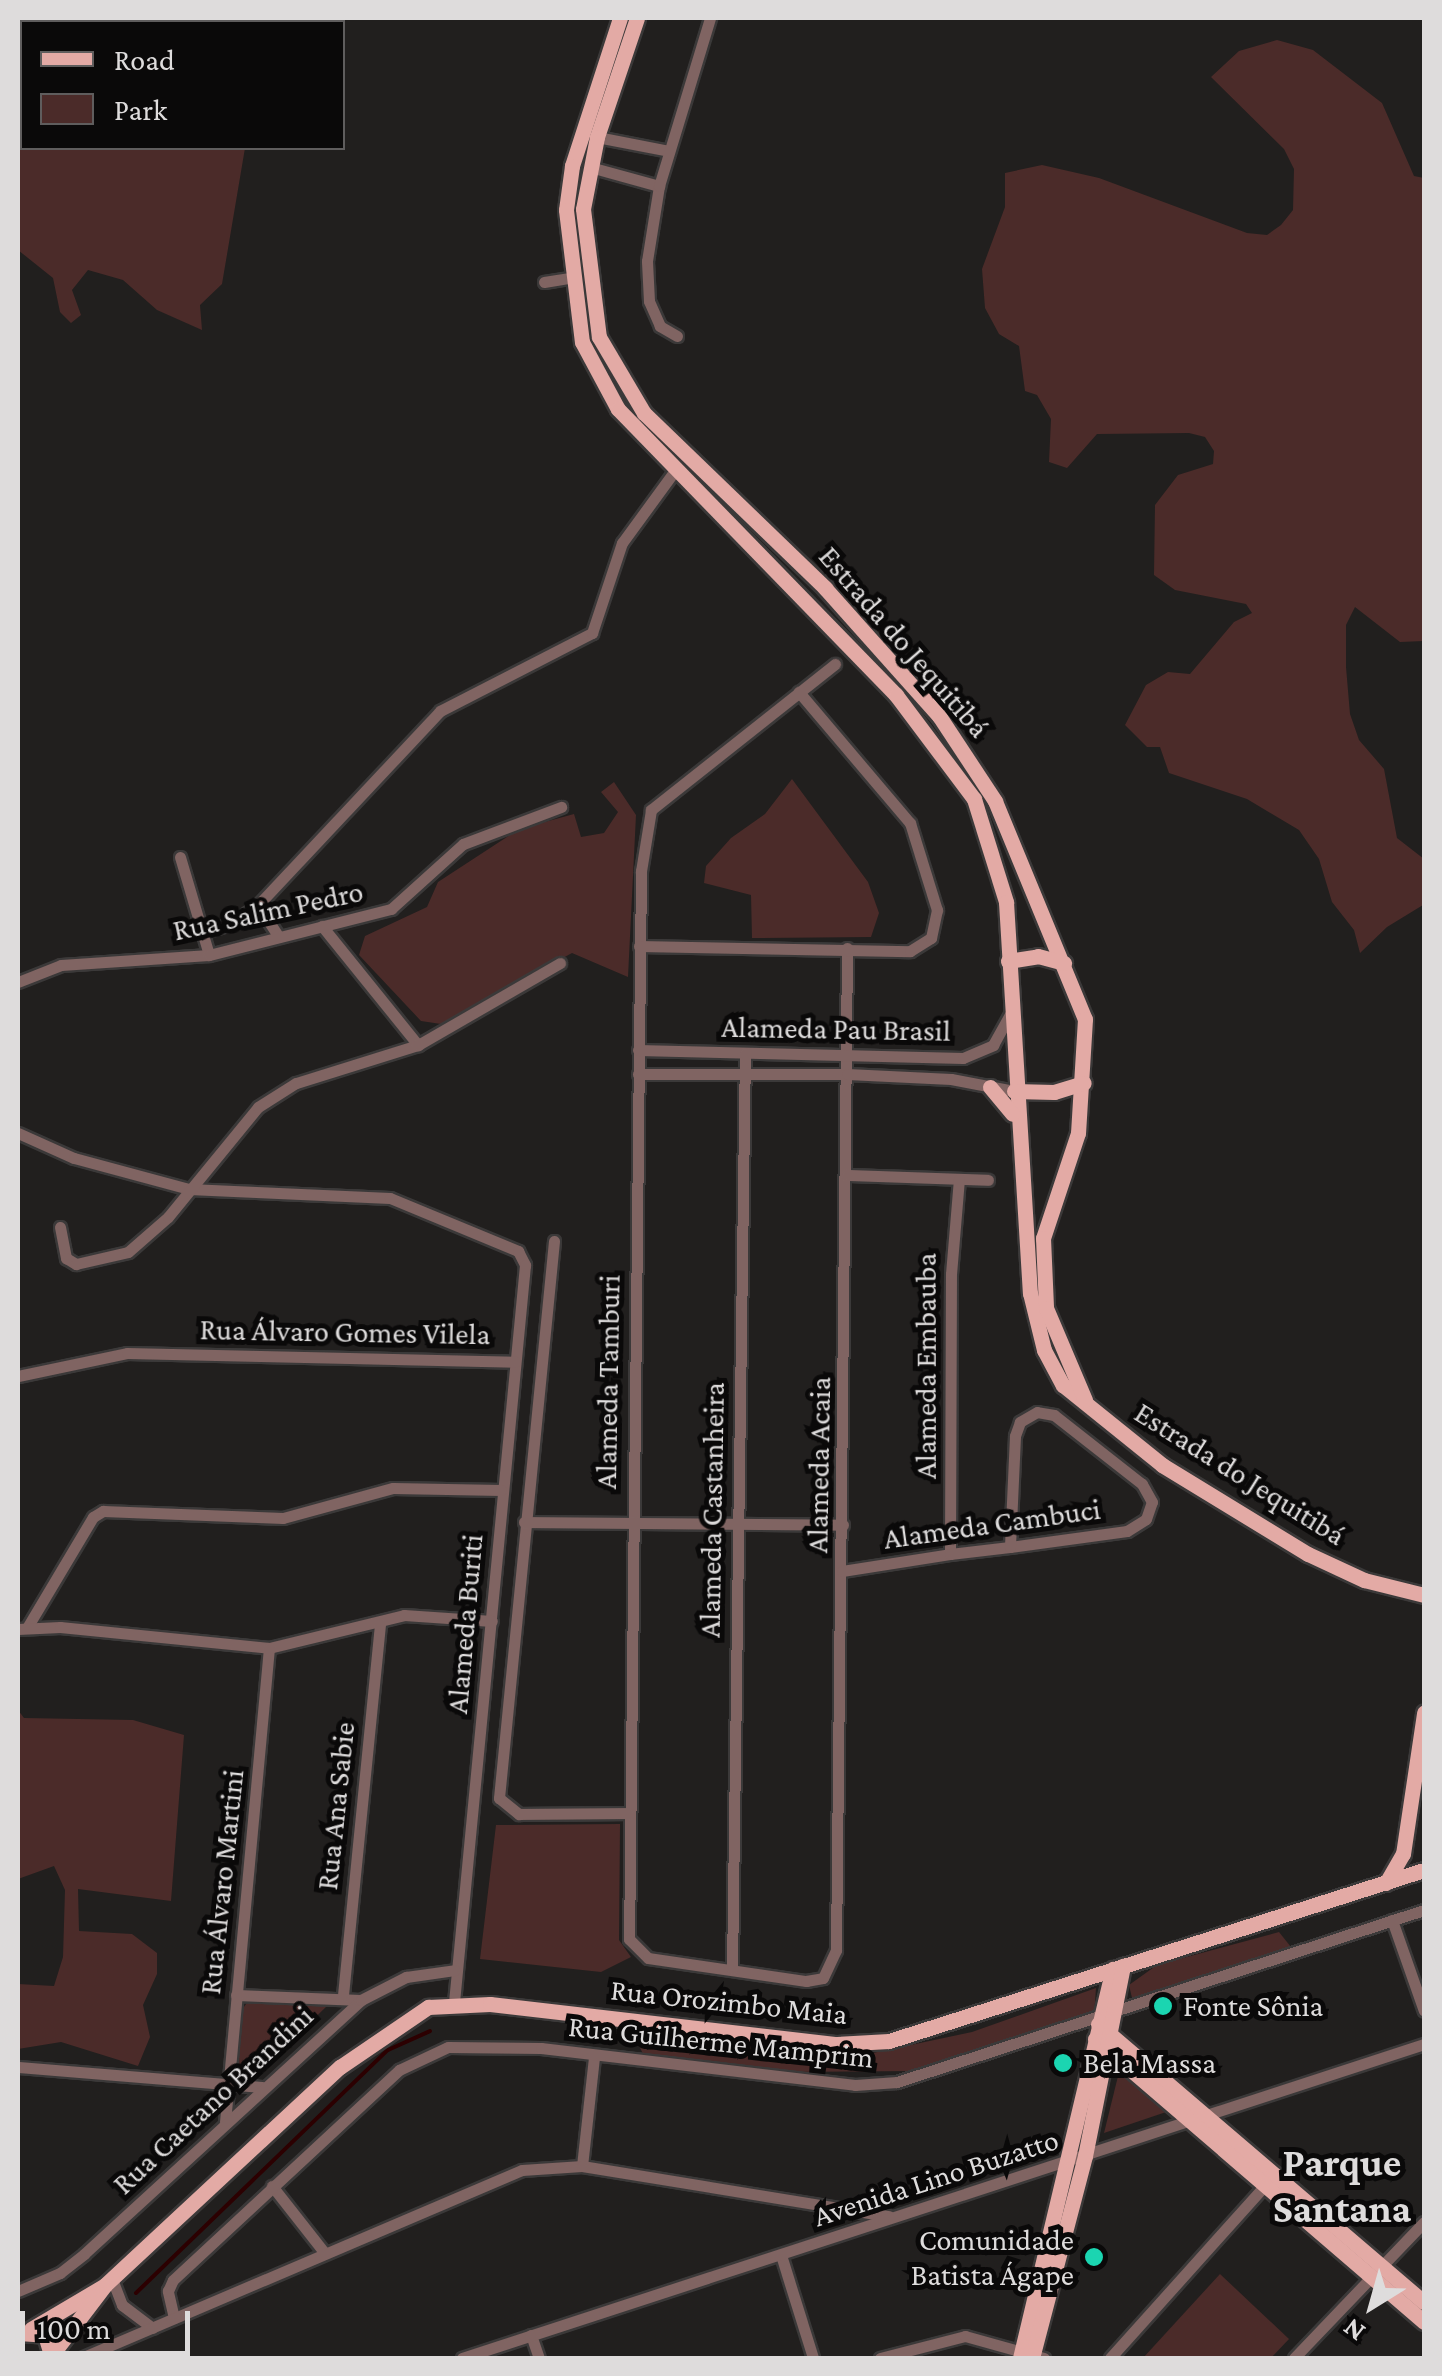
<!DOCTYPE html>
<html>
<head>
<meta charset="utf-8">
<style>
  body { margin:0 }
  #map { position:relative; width:1442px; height:2376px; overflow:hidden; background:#211f1e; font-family:"Crimson Pro",serif }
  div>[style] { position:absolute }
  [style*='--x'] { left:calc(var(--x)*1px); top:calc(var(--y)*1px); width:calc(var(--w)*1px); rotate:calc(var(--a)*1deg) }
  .green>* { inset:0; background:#4b2b29 }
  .stream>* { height:4px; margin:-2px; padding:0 2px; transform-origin:2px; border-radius:2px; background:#2c0001 }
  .roads { filter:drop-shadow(2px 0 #3b3939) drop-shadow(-2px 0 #3b3939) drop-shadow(0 2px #3b3939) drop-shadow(0 -2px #3b3939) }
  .minor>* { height:11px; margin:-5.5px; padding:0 5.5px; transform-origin:5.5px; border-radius:5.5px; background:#806462 }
  .major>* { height:15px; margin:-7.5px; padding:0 7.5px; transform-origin:7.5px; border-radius:7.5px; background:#e3aaa5 }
  .dots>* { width:28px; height:28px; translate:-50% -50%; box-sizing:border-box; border:5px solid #0a0909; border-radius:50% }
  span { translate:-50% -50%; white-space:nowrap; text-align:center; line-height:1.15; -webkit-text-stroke:10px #0a0909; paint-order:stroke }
  .street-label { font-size:30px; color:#dedcdc }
  .poi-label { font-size:30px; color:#dedcdc }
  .left { translate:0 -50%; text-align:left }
  .right { translate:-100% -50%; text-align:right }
  .district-label { font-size:40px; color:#dedcdc; font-weight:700 }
  .frame { position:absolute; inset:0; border:20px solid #dedcdc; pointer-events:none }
  .legend { position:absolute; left:20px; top:20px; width:325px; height:130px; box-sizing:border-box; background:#0a0909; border:2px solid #5f5d5d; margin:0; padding:12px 18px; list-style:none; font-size:30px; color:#dedcdc }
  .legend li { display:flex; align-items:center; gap:20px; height:50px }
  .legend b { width:50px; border:2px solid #5f5d5d }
  .north { position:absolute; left:1322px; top:2256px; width:100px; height:100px; -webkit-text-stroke:8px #0a0909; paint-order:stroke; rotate:217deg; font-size:28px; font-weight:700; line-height:40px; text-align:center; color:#dedcdc }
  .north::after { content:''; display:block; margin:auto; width:35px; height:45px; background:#dedcdc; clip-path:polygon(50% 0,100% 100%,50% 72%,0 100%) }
  .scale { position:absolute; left:20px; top:2311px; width:170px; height:45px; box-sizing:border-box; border:5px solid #dedcdc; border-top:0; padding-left:12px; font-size:30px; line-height:35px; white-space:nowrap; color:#dedcdc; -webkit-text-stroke:8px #0a0909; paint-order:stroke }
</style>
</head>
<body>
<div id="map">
  <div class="green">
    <i style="clip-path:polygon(1277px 40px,1313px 50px,1382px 103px,1414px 176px,1424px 178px,1424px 641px,1400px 642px,1355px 607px,1346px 625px,1346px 667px,1350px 714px,1359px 740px,1384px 769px,1397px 838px,1424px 859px,1424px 893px,1423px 905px,1387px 927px,1360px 953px,1354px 930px,1332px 902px,1319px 859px,1299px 830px,1247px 799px,1169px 773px,1160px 747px,1147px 747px,1125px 725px,1146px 685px,1168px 672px,1190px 674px,1234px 622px,1252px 613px,1246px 604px,1175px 590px,1154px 575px,1155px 505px,1178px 475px,1213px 464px,1214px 451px,1205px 437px,1189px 433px,1097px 434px,1067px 468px,1049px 462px,1051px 419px,1037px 395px,1025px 391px,1019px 346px,999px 334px,985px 308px,982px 269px,1005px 207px,1005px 173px,1042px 165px,1099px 178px,1247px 233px,1267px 235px,1281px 225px,1293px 210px,1294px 169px,1284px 149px,1211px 77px,1239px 51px)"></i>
    <i style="clip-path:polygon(245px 148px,222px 284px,200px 305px,202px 330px,157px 310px,123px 280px,88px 270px,72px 290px,81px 315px,71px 323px,60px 312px,53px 278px,18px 250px,18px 149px)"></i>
    <i style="clip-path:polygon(792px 779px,868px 882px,879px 913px,871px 937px,752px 938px,751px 895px,704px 883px,706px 866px,731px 838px,765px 814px)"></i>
    <i style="clip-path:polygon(614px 782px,636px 815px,628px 977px,572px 953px,441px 1024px,421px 1021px,359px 955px,365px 936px,427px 907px,438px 882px,519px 829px,574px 814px,581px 837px,604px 833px,618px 812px,601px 792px)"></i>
    <i style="clip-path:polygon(18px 1710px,24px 1718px,133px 1720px,184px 1735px,171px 1901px,78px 1889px,79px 1931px,132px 1934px,157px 1953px,157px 1974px,143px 2005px,150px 2037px,138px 2066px,61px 2042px,18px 2049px,18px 1984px,54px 1986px,63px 1957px,65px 1890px,54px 1866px,18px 1879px)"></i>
    <i style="clip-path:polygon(620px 1824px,619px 1940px,631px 1957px,601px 1972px,480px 1959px,496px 1825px)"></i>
    <i style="clip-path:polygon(1279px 1932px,1291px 1947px,1132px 1998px,1129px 1985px,1157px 1965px)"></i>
    <i style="clip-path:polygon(1096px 1988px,1094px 2017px,919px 2071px,783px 2072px,643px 2054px,633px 2033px,854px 2057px,972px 2032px)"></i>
    <i style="clip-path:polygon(263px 1998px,322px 1999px,327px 2006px,252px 2079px,240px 2078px,237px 2017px,246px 2004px)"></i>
    <i style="clip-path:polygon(1120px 2068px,1175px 2109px,1104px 2133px)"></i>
    <i style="clip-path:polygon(1220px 2274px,1289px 2339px,1271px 2358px,1143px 2358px)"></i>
  </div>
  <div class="stream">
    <i style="--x:136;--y:2293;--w:350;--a:-44"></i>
    <i style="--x:388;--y:2050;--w:46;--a:-24.3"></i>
  </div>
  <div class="roads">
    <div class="minor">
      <i style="--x:597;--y:137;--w:73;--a:11"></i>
      <i style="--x:590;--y:167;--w:72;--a:15.4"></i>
      <i style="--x:544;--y:282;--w:26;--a:-9"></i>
      <i style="--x:677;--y:336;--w:20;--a:-150"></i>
      <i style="--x:660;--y:326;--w:27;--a:-114"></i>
      <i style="--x:649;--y:301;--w:40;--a:-92.9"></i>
      <i style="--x:647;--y:261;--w:76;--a:-80.9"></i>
      <i style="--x:659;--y:186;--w:176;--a:-73.1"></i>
      <i style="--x:835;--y:664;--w:235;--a:141.6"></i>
      <i style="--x:651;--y:810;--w:62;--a:99.3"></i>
      <i style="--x:641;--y:871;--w:1068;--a:90.64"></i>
      <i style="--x:629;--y:1939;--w:27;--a:45"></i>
      <i style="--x:648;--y:1958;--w:160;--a:8.3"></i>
      <i style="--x:806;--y:1981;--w:17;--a:-10"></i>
      <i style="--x:823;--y:1978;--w:31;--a:-65"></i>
      <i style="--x:836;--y:1950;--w:1002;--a:-89.37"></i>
      <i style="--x:180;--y:857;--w:102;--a:73.5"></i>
      <i style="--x:258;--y:905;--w:38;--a:57"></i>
      <i style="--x:322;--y:926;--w:153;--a:51.1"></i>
      <i style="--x:204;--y:932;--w:28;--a:-17"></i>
      <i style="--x:231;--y:924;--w:33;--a:-35"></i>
      <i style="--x:258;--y:905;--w:266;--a:-46.8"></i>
      <i style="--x:440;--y:711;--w:171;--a:-27.2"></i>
      <i style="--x:592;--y:633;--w:95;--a:-71.6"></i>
      <i style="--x:622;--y:543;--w:92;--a:-53.9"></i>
      <i style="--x:639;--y:946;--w:271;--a:1.1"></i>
      <i style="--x:910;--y:951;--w:25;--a:-32"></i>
      <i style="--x:931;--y:938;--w:29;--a:-78"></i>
      <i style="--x:937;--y:910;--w:91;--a:-107.2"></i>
      <i style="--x:910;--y:823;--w:172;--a:-130.3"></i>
      <i style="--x:18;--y:982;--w:46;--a:-21.6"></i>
      <i style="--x:61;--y:965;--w:148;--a:-3.9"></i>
      <i style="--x:209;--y:955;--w:188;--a:-14.2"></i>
      <i style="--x:391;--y:909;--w:97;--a:-42.1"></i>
      <i style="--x:463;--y:844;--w:105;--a:-20.7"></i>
      <i style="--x:638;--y:1050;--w:325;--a:1.4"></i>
      <i style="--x:963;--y:1058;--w:33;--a:-23"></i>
      <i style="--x:993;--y:1045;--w:37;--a:-61"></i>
      <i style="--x:638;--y:1074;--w:209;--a:0"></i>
      <i style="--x:847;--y:1074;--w:104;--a:2.8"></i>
      <i style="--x:951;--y:1079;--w:64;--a:10.8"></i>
      <i style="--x:18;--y:1133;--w:61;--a:24.1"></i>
      <i style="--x:74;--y:1158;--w:119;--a:15.1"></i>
      <i style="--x:189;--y:1189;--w:201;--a:2.6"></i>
      <i style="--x:390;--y:1198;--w:139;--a:22.5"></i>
      <i style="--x:518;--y:1251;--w:16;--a:63"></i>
      <i style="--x:525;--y:1265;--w:741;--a:95.5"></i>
      <i style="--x:847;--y:1175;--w:141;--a:2"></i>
      <i style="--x:60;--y:1227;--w:32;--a:79"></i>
      <i style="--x:66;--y:1258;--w:12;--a:31"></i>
      <i style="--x:76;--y:1264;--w:53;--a:-13"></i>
      <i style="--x:128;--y:1252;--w:53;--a:-41.2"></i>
      <i style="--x:168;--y:1217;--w:142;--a:-50.7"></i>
      <i style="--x:258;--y:1107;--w:45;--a:-32.3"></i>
      <i style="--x:296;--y:1083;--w:128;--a:-17.3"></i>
      <i style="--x:418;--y:1045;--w:164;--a:-30"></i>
      <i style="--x:554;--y:1241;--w:560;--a:95.64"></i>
      <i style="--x:499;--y:1798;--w:26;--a:39"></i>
      <i style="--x:519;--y:1814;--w:109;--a:-0.5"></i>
      <i style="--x:18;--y:1376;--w:111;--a:-11.9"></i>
      <i style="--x:127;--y:1353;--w:388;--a:1.3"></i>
      <i style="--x:524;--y:1522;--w:319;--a:0.5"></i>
      <i style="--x:950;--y:1554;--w:280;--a:-89.8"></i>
      <i style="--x:951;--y:1274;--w:95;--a:-85.2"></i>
      <i style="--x:842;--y:1571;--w:109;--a:-8.9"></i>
      <i style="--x:950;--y:1554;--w:60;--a:-6.7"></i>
      <i style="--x:1010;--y:1547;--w:118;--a:-7.8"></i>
      <i style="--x:1127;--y:1531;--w:22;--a:-32"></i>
      <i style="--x:1146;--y:1519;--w:18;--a:-71"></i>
      <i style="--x:1152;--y:1502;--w:21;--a:-119"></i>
      <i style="--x:1142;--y:1484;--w:112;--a:-141.9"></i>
      <i style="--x:1054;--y:1415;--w:17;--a:-170"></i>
      <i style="--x:1037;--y:1412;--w:20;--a:150"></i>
      <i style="--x:1020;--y:1422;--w:15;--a:110"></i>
      <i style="--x:1015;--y:1436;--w:111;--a:92.6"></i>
      <i style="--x:28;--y:1626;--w:127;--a:-59.2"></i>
      <i style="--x:93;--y:1517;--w:12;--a:-31"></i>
      <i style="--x:103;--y:1511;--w:180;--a:2.2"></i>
      <i style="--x:283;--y:1518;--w:114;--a:-15.3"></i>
      <i style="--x:393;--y:1488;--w:108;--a:1.1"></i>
      <i style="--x:18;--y:1629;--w:42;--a:-2.7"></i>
      <i style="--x:60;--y:1627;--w:210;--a:5.7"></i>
      <i style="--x:269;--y:1648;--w:139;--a:-13.7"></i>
      <i style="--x:404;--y:1615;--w:88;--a:3.9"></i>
      <i style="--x:1392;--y:1920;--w:96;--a:70.6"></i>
      <i style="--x:732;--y:1969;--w:916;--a:-89.19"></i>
      <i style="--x:236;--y:1995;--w:125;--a:2.3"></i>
      <i style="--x:343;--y:1995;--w:374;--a:-84.3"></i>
      <i style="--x:18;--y:2067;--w:245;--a:4.7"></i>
      <i style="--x:225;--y:2122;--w:476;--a:-84.7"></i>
      <i style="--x:582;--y:2166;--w:110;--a:-83.7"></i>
      <i style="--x:272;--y:2186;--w:84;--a:51.8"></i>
      <i style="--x:781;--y:2255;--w:108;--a:72.7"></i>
      <i style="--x:112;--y:2279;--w:28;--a:69"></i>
      <i style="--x:122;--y:2305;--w:38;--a:37"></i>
      <i style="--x:18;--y:2291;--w:46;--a:-23.2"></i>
      <i style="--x:60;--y:2273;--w:31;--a:-38"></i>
      <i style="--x:84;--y:2254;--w:376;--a:-42.5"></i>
      <i style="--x:361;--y:2000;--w:51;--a:-27.1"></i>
      <i style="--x:406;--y:1977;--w:49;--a:-8.1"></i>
      <i style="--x:174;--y:2318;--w:28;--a:-103"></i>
      <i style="--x:168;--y:2291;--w:12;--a:-66"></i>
      <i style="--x:173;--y:2280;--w:309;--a:-42.9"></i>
      <i style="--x:399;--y:2070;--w:54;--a:-25.1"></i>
      <i style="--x:448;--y:2047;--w:93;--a:0.6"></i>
      <i style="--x:541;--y:2048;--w:316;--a:6.7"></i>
      <i style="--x:855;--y:2085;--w:42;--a:-4.1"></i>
      <i style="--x:897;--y:2082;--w:554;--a:-18.08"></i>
      <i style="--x:531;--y:2335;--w:24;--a:71"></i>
      <i style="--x:81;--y:2358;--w:479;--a:-23.1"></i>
      <i style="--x:522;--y:2170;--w:60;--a:-3.8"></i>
      <i style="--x:582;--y:2166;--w:311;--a:9.3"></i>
      <i style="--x:462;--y:2358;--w:1012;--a:-18.08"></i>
      <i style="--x:880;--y:2358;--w:88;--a:-14.5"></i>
      <i style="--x:965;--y:2336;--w:82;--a:15.6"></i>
      <i style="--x:1110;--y:2358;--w:235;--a:-48.1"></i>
      <i style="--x:1294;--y:2358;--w:188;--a:-46.3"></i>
    </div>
    <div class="major">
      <i style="--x:620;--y:18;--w:156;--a:108"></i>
      <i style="--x:572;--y:166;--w:44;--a:97.8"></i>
      <i style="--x:566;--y:210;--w:133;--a:83.1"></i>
      <i style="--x:582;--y:342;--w:76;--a:61.8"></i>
      <i style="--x:618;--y:409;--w:399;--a:45.8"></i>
      <i style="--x:896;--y:695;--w:130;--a:53.1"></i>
      <i style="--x:974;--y:799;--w:108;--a:72.7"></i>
      <i style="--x:1006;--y:902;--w:392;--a:86.5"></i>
      <i style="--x:1030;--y:1293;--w:59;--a:76.2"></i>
      <i style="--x:1044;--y:1350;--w:40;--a:62"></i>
      <i style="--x:1063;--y:1385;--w:127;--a:38.9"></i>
      <i style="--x:1162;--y:1465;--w:171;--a:31.4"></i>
      <i style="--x:1308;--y:1554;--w:62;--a:24.9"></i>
      <i style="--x:1364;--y:1580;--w:62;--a:14"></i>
      <i style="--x:637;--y:18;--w:126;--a:108.6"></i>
      <i style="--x:597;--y:137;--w:73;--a:101"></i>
      <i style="--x:583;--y:209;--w:129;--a:82.9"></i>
      <i style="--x:599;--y:337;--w:88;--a:59.4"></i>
      <i style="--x:644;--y:413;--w:252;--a:44"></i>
      <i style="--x:825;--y:588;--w:171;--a:48.3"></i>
      <i style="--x:939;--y:716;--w:102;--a:56.6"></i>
      <i style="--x:995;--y:801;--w:236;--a:67.6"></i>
      <i style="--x:1085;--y:1019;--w:114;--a:93.5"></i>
      <i style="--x:1078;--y:1133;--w:111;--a:108.4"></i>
      <i style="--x:1043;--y:1238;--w:70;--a:87.5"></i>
      <i style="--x:1046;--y:1308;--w:100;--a:67"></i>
      <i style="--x:1008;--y:961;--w:30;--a:-9"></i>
      <i style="--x:1038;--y:956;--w:27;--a:15"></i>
      <i style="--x:990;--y:1087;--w:35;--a:50"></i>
      <i style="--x:1014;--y:1091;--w:40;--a:1.4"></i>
      <i style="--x:1054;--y:1092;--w:31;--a:-17"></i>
      <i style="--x:1386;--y:1883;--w:34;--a:-60"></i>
      <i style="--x:1403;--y:1854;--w:143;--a:-81.5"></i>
      <i style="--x:1098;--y:2024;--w:428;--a:40.5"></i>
      <i style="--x:1095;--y:2039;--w:434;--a:40.7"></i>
      <i style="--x:31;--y:2329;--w:86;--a:-30.7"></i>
      <i style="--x:105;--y:2285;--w:321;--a:-42.9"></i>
      <i style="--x:340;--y:2067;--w:107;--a:-34.3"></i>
      <i style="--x:428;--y:2007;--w:62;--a:-2.8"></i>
      <i style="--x:490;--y:2004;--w:349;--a:6.6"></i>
      <i style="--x:837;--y:2044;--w:52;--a:-3.3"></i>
      <i style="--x:889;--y:2041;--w:562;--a:-17.73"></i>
      <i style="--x:18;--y:2333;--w:27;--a:4"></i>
      <i style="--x:45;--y:2335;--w:24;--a:73"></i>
      <i style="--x:54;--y:2352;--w:84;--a:-52.7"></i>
      <i style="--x:1020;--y:2358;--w:400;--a:-76.6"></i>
      <i style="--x:1032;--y:2358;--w:209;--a:-75.3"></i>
      <i style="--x:1085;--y:2156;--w:194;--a:-78.7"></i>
    </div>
  </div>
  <div class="dots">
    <i style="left:1163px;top:2006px;background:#1bd5b1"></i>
    <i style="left:1063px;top:2063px;background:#1bd5b1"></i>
    <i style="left:1094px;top:2257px;background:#1bd5b1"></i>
  </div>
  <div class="street-label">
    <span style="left:904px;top:642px;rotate:49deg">Estrada do Jequitibá</span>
    <span style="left:268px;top:911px;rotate:-12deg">Rua Salim Pedro</span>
    <span style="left:836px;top:1029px;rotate:1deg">Alameda Pau Brasil</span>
    <span style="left:345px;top:1332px;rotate:1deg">Rua Álvaro Gomes Vilela</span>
    <span style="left:926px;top:1366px;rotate:-90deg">Alameda Embauba</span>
    <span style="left:608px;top:1382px;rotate:-89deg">Alameda Tamburi</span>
    <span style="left:819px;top:1465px;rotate:-89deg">Alameda Acaia</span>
    <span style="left:1240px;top:1474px;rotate:32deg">Estrada do Jequitibá</span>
    <span style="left:712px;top:1510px;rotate:-89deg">Alameda Castanheira</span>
    <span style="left:992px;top:1524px;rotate:-8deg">Alameda Cambuci</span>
    <span style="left:465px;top:1624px;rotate:-85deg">Alameda Buriti</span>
    <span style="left:336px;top:1806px;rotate:-84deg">Rua Ana Sabie</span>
    <span style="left:222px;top:1882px;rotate:-84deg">Rua Álvaro Martini</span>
    <span style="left:729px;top:2002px;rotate:6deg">Rua Orozimbo Maia</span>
    <span style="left:721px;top:2042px;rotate:6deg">Rua Guilherme Mamprim</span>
    <span style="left:213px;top:2100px;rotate:-43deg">Rua Caetano Brandini</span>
    <span style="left:936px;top:2178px;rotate:-18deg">Avenida Lino Buzatto</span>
  </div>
  <div class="poi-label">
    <span class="left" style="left:1183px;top:2006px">Fonte Sônia</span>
    <span class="left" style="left:1083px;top:2063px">Bela Massa</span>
    <span class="right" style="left:1074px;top:2257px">Comunidade<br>Batista Ágape</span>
  </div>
  <div class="district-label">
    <span style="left:1342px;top:2186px">Parque<br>Santana</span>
  </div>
  <div class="frame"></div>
  <ul class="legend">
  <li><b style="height:12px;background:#e3aaa5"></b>Road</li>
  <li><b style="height:28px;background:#4b2b29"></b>Park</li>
  </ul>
  <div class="north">N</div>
  <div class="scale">100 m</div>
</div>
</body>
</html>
